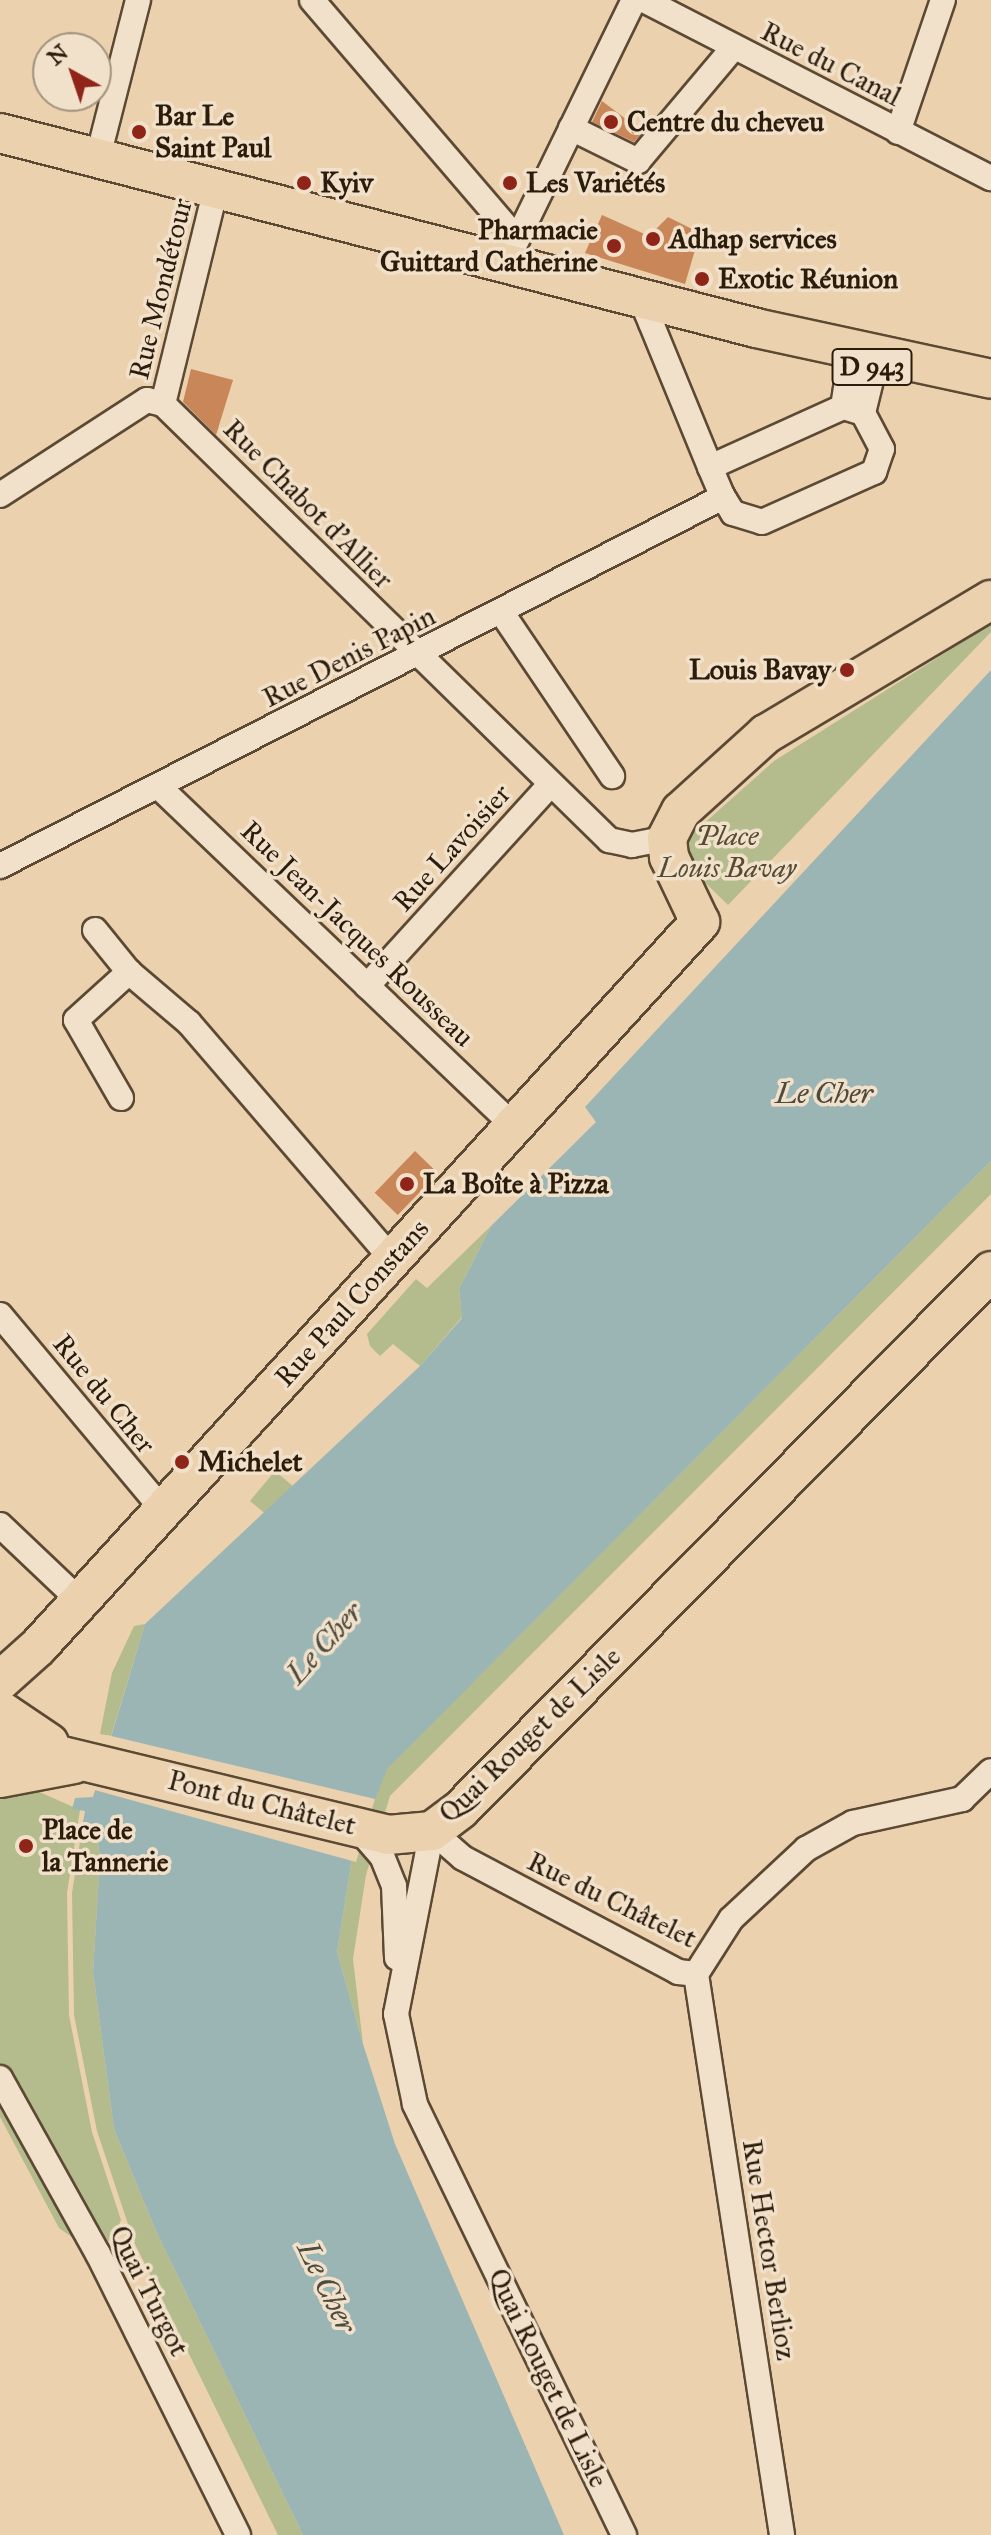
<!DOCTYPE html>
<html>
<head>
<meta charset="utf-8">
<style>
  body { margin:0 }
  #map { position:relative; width:991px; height:2535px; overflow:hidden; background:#ebd1ad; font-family:"IM FELL Great Primer",serif }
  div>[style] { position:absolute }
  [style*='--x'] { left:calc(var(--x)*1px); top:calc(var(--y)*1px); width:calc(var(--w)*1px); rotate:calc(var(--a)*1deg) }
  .green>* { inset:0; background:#b4bc8d; transform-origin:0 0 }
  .water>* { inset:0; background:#9bb5b4 }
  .pier>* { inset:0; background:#ebd1ad }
  .building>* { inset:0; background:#c88659; transform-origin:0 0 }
  .roads { filter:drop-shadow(2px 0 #5c4934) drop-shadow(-2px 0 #5c4934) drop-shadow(0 2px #5c4934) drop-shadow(0 -2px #5c4934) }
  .minor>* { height:24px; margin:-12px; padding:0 12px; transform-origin:12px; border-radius:12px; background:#f2e1ca }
  .primary>* { height:38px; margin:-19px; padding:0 19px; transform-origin:19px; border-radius:19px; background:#ebd1ad }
  .dots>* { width:22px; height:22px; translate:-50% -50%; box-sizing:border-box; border:4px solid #f2e1ca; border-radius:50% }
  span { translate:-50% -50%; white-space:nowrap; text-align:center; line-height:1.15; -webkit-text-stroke:7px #f2e1ca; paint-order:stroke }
  .shield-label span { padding:2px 6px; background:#f2e1ca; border:2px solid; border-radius:6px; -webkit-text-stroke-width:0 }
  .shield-label { font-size:26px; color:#2c1c0b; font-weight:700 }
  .street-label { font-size:28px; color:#2c1c0b }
  .poi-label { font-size:28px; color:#2c1c0b; font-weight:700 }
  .left { translate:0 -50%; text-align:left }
  .right { translate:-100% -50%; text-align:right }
  .park-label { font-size:28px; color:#554c32; font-style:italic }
  .water-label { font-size:30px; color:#4d4a3e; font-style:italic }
  .north { position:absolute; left:32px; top:32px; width:80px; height:80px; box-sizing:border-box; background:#f2e1ca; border:2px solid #a3927e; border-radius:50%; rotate:320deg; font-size:22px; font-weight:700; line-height:32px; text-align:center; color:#2c1c0b }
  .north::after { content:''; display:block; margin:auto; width:28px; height:36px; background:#8f2418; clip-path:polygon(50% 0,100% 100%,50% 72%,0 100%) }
</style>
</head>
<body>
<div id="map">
  <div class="green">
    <i style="clip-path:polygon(991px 624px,991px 632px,728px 905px,673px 851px,774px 761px)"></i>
    <i style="clip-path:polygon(991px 1161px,991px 1194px,390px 1796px,366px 1875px,353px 1959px,363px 2044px,337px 1952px,352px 1858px,386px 1769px)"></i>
    <i style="clip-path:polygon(491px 1226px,459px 1289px,462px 1317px,420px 1366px,393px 1344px,380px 1356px,370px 1346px,367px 1334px,416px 1279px,427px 1288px)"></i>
    <i style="left:275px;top:1471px;width:25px;height:39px;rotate:40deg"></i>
    <i style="clip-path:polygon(145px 1624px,111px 1736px,100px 1734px,112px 1673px,134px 1626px)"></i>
    <i style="clip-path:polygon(15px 1781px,80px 1810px,67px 1893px,69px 2015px,92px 2132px,121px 2220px,113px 2239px,90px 2250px,59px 2228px,0 2117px,0 1785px)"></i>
    <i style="clip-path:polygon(83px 1822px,96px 1829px,100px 1858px,93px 1972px,114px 2129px,156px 2231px,303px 2535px,278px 2535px,134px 2242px,97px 2131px,74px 2015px,72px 1893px)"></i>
  </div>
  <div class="water">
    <i style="clip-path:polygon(991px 670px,991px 1161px,387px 1769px,352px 1858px,337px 1952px,363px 2044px,395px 2144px,564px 2535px,303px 2535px,156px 2231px,114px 2129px,93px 1972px,100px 1857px,96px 1829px,83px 1822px,85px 1811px,72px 1809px,75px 1798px,93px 1797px,145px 1624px,420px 1366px,462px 1318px,459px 1289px,491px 1226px,596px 1122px,585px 1107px)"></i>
  </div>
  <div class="pier">
    <i style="clip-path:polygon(107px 1735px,375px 1799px,356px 1862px,91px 1789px)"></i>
  </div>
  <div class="building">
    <i style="clip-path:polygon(602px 101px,643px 132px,634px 142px,592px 122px)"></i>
    <i style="clip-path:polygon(602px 215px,649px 236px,668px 217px,700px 233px,685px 284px,585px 253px)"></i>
    <i style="clip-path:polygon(191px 369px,233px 380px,216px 435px,183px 402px)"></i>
    <i style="left:415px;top:1151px;width:32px;height:58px;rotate:44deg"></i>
  </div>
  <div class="roads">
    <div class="minor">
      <i style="--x:312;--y:0;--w:315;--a:49.4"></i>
      <i style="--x:644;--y:0;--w:390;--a:27.2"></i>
      <i style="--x:571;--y:128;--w:75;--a:26.2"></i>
      <i style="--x:638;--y:161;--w:149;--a:-49.9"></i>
      <i style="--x:898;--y:132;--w:139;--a:-71.2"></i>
      <i style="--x:98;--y:157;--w:162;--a:-75.7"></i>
      <i style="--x:512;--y:250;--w:278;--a:-64"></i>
      <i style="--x:640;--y:297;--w:28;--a:67"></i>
      <i style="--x:651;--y:323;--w:156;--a:67.7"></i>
      <i style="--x:710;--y:467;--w:33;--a:67"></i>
      <i style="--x:723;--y:497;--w:19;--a:58"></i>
      <i style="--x:733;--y:513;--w:30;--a:17"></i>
      <i style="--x:762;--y:522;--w:123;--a:-24.1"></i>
      <i style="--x:874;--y:472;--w:24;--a:-71"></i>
      <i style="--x:882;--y:449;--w:41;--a:-117.8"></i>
      <i style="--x:863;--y:413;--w:21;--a:-163"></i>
      <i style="--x:843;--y:407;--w:146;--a:155.7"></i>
      <i style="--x:163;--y:404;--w:624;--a:44.35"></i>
      <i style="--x:609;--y:840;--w:24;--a:12"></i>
      <i style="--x:632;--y:845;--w:36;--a:-11"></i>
      <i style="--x:163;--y:404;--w:222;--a:-76.2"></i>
      <i style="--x:843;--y:407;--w:46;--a:-81.2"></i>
      <i style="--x:863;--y:413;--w:46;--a:-76.3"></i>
      <i style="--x:0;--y:495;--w:175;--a:-32.9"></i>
      <i style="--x:147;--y:400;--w:16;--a:14"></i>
      <i style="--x:502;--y:613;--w:197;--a:56"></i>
      <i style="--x:158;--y:786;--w:492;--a:43.7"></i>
      <i style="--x:0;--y:866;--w:812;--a:-27.04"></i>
      <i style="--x:95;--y:930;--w:54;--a:51"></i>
      <i style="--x:367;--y:986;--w:270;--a:-47.7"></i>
      <i style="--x:121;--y:1098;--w:90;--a:-120"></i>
      <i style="--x:76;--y:1020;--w:72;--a:-42.2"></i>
      <i style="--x:129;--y:972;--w:79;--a:40.4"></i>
      <i style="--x:189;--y:1023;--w:311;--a:49.3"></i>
      <i style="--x:0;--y:1315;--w:254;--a:50.1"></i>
      <i style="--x:0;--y:1525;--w:110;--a:43.5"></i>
      <i style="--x:359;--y:1830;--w:35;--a:49"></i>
      <i style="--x:382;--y:1856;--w:32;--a:68"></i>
      <i style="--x:394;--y:1886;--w:72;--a:87.6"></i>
      <i style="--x:696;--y:1974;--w:568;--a:81.28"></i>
      <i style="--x:696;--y:1974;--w:65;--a:-57.5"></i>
      <i style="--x:731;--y:1919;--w:103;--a:-43"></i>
      <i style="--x:806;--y:1849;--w:54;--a:-29"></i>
      <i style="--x:853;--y:1823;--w:112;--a:-12.4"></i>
      <i style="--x:962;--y:1799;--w:40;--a:-44"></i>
      <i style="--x:0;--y:2078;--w:201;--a:60.9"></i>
      <i style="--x:98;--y:2254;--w:314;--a:63.5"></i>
      <i style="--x:624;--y:2535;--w:479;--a:-115.9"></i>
      <i style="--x:415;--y:2104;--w:92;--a:-101.9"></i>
      <i style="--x:396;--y:2014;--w:187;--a:-78.9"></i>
      <i style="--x:432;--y:1831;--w:41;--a:41.1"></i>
      <i style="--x:463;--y:1858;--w:243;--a:27.9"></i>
      <i style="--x:678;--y:1972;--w:18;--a:6"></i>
    </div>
    <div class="primary">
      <i style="--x:0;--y:133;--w:781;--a:14.46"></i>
      <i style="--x:756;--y:328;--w:240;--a:12.2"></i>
      <i style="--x:0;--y:1681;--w:51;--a:-41.8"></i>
      <i style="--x:38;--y:1647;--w:982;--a:-47.6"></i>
      <i style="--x:700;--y:922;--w:72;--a:-115.5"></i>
      <i style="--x:669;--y:857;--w:19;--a:-96"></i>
      <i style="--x:667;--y:838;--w:30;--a:-63"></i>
      <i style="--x:681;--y:811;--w:115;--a:-42.2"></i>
      <i style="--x:766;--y:734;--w:262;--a:-30.8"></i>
      <i style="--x:0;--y:1710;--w:59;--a:34"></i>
      <i style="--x:0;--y:1741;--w:399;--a:13.6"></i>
      <i style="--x:388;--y:1835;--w:44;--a:-5.2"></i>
      <i style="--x:432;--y:1831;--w:36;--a:-37"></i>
      <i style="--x:461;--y:1809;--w:755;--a:-45.43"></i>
      <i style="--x:0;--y:1778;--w:75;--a:-10.7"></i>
    </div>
  </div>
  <div class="dots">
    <i style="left:611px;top:122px;background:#8f2418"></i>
    <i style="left:139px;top:132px;background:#8f2418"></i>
    <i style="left:304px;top:183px;background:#8f2418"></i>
    <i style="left:510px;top:183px;background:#8f2418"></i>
    <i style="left:653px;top:239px;background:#8f2418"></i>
    <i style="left:614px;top:246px;background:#8f2418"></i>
    <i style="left:702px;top:279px;background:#8f2418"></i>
    <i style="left:847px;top:670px;background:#8f2418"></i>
    <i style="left:407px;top:1184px;background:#8f2418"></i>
    <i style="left:182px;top:1462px;background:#8f2418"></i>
    <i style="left:26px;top:1846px;background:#8f2418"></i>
  </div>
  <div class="shield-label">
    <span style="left:872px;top:367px">D 943</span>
  </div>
  <div class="street-label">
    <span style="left:831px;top:64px;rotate:27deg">Rue du Canal</span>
    <span style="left:161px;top:289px;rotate:-76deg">Rue Mondétour</span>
    <span style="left:308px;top:504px;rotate:45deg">Rue Chabot d'Allier</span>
    <span style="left:349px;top:657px;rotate:-27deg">Rue Denis Papin</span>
    <span style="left:452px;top:848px;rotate:-48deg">Rue Lavoisier</span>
    <span style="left:357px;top:934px;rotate:44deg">Rue Jean-Jacques Rousseau</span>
    <span style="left:352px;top:1303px;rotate:-48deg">Rue Paul Constans</span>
    <span style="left:104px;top:1394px;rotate:51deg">Rue du Cher</span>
    <span style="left:530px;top:1735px;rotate:-44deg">Quai Rouget de Lisle</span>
    <span style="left:262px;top:1803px;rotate:14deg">Pont du Châtelet</span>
    <span style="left:612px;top:1900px;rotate:26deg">Rue du Châtelet</span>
    <span style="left:769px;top:2250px;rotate:81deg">Rue Hector Berlioz</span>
    <span style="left:149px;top:2291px;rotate:63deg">Quai Turgot</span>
    <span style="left:548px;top:2378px;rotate:64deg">Quai Rouget de Lisle</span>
  </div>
  <div class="poi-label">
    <span class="left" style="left:155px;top:132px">Bar Le<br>Saint Paul</span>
    <span class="left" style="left:627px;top:122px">Centre du cheveu</span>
    <span class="left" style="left:320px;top:183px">Kyiv</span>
    <span class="left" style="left:526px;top:183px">Les Variétés</span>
    <span class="right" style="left:598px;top:246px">Pharmacie<br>Guittard Catherine</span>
    <span class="left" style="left:669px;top:239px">Adhap services</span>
    <span class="left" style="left:718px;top:279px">Exotic Réunion</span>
    <span class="right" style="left:831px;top:670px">Louis Bavay</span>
    <span class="left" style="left:423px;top:1184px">La Boîte à Pizza</span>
    <span class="left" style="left:198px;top:1462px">Michelet</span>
    <span class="left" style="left:42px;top:1846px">Place de<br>la Tannerie</span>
  </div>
  <div class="park-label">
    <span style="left:727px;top:852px">Place<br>Louis Bavay</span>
  </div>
  <div class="water-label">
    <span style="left:824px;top:1093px">Le Cher</span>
    <span style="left:324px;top:1643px;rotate:-48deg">Le Cher</span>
    <span style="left:327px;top:2287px;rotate:64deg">Le Cher</span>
  </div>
  <div class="north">N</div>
</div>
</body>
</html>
